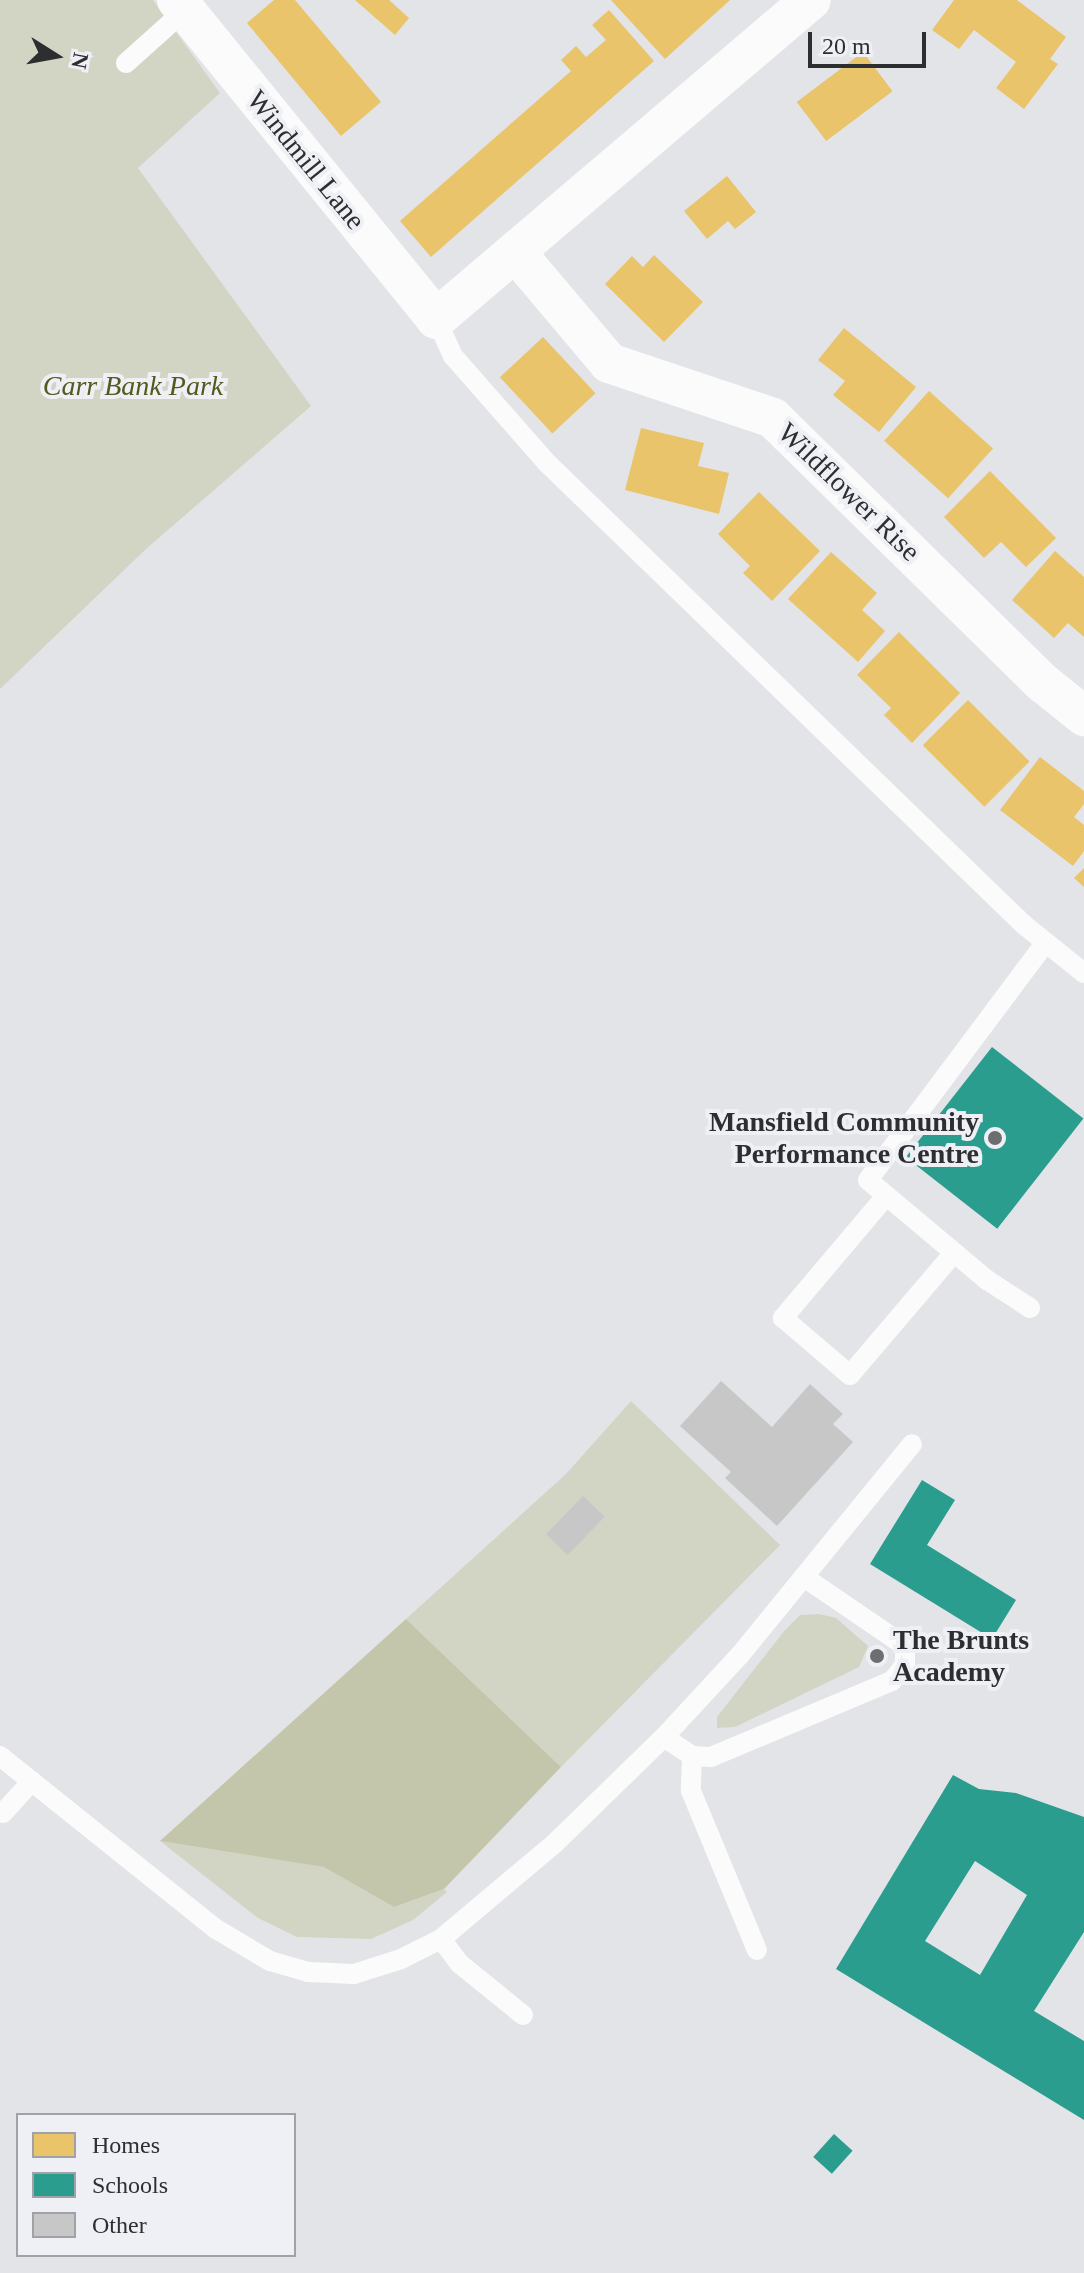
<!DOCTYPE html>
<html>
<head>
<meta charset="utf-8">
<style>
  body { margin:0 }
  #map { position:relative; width:1084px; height:2273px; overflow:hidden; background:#e2e4e7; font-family:Georgia,serif }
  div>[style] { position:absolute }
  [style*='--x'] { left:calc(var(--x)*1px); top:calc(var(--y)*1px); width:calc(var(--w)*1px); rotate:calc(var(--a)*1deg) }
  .green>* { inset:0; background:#d2d5c4 }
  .forest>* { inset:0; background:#c3c6aa }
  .homes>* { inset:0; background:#e9c46a; transform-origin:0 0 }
  .schools>* { inset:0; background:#2a9d8f; transform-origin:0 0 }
  .building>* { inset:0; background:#c7c7c8; transform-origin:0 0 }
  .lane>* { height:20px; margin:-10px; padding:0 10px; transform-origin:10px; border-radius:10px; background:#fbfbfb }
  .street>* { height:40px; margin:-20px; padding:0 20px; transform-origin:20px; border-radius:20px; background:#fbfbfb }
  .dots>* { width:22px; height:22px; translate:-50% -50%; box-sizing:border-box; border:4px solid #eff0f5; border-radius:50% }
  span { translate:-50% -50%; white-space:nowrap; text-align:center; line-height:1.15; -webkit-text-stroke:8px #eff0f5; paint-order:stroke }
  .street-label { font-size:28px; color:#2d2e30 }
  .park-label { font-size:28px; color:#55591d; font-style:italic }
  .poi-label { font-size:28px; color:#2d2e30; font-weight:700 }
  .right { translate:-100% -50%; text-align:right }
  .left { translate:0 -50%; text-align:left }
  .legend { position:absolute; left:16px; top:2113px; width:280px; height:144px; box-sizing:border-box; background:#eff0f5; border:2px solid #a1a2a6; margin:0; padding:10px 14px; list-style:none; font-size:24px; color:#2d2e30 }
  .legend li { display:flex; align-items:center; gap:16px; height:40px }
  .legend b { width:40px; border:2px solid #a1a2a6 }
  .north { position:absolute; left:16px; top:16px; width:80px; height:80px; -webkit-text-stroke:6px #eff0f5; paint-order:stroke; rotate:101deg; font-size:22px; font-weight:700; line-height:32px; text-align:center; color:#2d2e30 }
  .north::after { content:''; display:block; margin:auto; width:28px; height:36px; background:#2d2e30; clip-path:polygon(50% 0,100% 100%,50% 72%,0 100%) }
  .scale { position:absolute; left:808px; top:32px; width:118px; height:36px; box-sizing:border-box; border:4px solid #2d2e30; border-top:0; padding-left:10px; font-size:24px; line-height:28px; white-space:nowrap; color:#2d2e30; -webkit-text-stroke:6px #eff0f5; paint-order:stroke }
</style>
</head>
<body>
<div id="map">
  <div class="green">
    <i style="clip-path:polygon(0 0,153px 0,220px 93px,138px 168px,311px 406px,146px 549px,0 689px)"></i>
    <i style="clip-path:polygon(631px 1401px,780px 1545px,561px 1767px,406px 1619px,566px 1474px)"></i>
    <i style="clip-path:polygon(819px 1614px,836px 1618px,868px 1646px,859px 1667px,735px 1727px,717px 1728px,717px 1717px,785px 1630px,800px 1615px)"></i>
    <i style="clip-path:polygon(160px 1841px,325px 1867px,394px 1907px,444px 1889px,447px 1892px,413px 1920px,371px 1939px,297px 1937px,258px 1918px)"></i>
  </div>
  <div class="forest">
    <i style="clip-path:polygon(406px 1619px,561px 1767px,444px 1889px,394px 1907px,324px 1867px,160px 1841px)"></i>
  </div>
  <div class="homes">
    <i style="clip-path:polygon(274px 0,295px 0,381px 102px,341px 136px,247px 23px)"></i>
    <i style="clip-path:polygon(355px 0,389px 0,409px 18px,395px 35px)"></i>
    <i style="clip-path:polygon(611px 0,730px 0,665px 59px)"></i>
    <i style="clip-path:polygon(954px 0,1017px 0,1066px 37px,1050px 59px,1058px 64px,1024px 109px,996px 88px,1016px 62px,974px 30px,959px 49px,932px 30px)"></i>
    <i style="clip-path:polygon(609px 10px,654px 61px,431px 257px,400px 221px,571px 71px,561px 60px,576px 46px,586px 57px,606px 40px,592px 25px)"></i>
    <i style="left:863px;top:52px;width:49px;height:83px;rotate:53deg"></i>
    <i style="clip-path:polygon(727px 176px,756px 212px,735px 229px,728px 221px,707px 239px,684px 211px)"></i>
    <i style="clip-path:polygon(654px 255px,703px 302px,664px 342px,605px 284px,632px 256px,643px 267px)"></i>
    <i style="clip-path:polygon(844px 328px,916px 387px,879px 432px,833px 395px,845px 381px,818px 360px)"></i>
    <i style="left:543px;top:337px;width:77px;height:59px;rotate:47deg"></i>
    <i style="left:929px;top:391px;width:86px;height:67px;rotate:42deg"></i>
    <i style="clip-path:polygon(641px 428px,704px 443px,698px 466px,729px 473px,719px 514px,625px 490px)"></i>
    <i style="clip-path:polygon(990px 471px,1056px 538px,1026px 567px,1001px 542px,984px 558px,944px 517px)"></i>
    <i style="clip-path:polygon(759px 492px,820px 551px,772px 601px,743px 573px,750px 566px,718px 534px)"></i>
    <i style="clip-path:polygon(1055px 551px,1084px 577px,1084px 637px,1068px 623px,1054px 638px,1012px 600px)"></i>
    <i style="clip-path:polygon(831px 552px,877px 593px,862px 610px,885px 631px,858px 662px,788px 599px)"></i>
    <i style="clip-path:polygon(899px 632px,960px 693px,912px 743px,884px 715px,891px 708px,857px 675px)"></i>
    <i style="left:968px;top:700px;width:87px;height:64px;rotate:45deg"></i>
    <i style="clip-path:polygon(1040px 757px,1084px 791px,1084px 804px,1074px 817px,1084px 825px,1084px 851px,1073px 866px,1000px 810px)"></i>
    <i style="clip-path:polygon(1084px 868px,1084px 887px,1074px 878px)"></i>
  </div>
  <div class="schools">
    <i style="left:992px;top:1047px;width:116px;height:140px;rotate:38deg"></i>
    <i style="clip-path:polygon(922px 1480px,955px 1500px,927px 1545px,1016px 1600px,992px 1639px,870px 1564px)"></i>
    <i style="clip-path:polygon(evenodd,953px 1775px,979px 1789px,1016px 1793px,1084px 1817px,1084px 1932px,1034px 2011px,1084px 2041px,1084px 2120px,836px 1969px,953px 1775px,975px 1861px,1027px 1895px,980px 1975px,925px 1941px,975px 1861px)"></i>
    <i style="left:834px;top:2134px;width:25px;height:31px;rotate:42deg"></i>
  </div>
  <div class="building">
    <i style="clip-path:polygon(721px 1381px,772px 1427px,810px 1384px,843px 1414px,833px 1424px,853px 1442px,777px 1526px,725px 1478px,731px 1472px,680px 1426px)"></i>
    <i style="left:583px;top:1496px;width:30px;height:53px;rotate:44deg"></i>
  </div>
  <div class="lane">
    <i style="--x:126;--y:63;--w:79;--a:-41.9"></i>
    <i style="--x:436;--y:319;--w:41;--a:65.3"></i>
    <i style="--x:453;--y:356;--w:141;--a:48.7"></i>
    <i style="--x:546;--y:462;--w:664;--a:44.08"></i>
    <i style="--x:1023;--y:924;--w:78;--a:38.8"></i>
    <i style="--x:886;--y:1196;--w:160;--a:130.2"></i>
    <i style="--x:783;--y:1318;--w:88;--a:40.4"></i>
    <i style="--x:850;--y:1375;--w:160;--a:-49.6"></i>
    <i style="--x:1030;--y:1308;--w:51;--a:-146.9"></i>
    <i style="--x:987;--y:1280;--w:155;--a:-140"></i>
    <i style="--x:868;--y:1180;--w:296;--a:-53.2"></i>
    <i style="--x:664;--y:1737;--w:34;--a:34"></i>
    <i style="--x:692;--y:1756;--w:19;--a:3"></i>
    <i style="--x:711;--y:1757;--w:196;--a:-22.8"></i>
    <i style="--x:892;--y:1681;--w:21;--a:-51"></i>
    <i style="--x:905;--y:1665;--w:19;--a:-90"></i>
    <i style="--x:905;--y:1646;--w:122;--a:-145.7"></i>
    <i style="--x:0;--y:1756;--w:277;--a:38.7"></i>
    <i style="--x:216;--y:1929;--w:63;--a:30.7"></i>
    <i style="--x:270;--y:1961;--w:40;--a:16"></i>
    <i style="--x:308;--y:1972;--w:46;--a:2.5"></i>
    <i style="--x:354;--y:1974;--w:49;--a:-17.7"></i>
    <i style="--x:401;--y:1959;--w:45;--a:-26.6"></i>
    <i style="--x:441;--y:1939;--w:149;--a:-40.1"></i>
    <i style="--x:555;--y:1843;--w:152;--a:-44.2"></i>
    <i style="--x:664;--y:1737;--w:112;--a:-47.2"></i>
    <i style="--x:740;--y:1655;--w:272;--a:-50.8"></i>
    <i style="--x:692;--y:1756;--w:35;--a:92"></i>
    <i style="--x:691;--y:1791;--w:172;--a:67.5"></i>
    <i style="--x:3;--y:1813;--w:43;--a:-47.8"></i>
    <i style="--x:441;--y:1939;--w:31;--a:53"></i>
    <i style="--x:460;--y:1964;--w:81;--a:39"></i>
  </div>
  <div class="street">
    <i style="--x:177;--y:0;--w:411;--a:50.9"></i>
    <i style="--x:436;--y:319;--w:492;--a:-40.4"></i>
    <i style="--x:517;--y:254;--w:143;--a:49.8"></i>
    <i style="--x:609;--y:363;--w:173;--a:18.5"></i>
    <i style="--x:773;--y:418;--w:378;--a:44.5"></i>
    <i style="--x:1043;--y:683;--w:53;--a:38.8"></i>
  </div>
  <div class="dots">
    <i style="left:995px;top:1138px;background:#6c6e70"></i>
    <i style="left:877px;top:1656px;background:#6c6e70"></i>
  </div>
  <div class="street-label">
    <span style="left:306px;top:160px;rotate:51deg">Windmill Lane</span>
    <span style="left:849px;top:492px;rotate:44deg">Wildflower Rise</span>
  </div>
  <div class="park-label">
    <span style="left:133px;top:386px">Carr Bank Park</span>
  </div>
  <div class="poi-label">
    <span class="right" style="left:979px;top:1138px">Mansfield Community<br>Performance Centre</span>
    <span class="left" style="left:893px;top:1656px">The Brunts<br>Academy</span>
  </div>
  <ul class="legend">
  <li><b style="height:22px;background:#e9c46a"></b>Homes</li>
  <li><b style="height:22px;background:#2a9d8f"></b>Schools</li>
  <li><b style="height:22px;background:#c7c7c8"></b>Other</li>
  </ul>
  <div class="north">N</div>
  <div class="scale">20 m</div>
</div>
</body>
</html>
